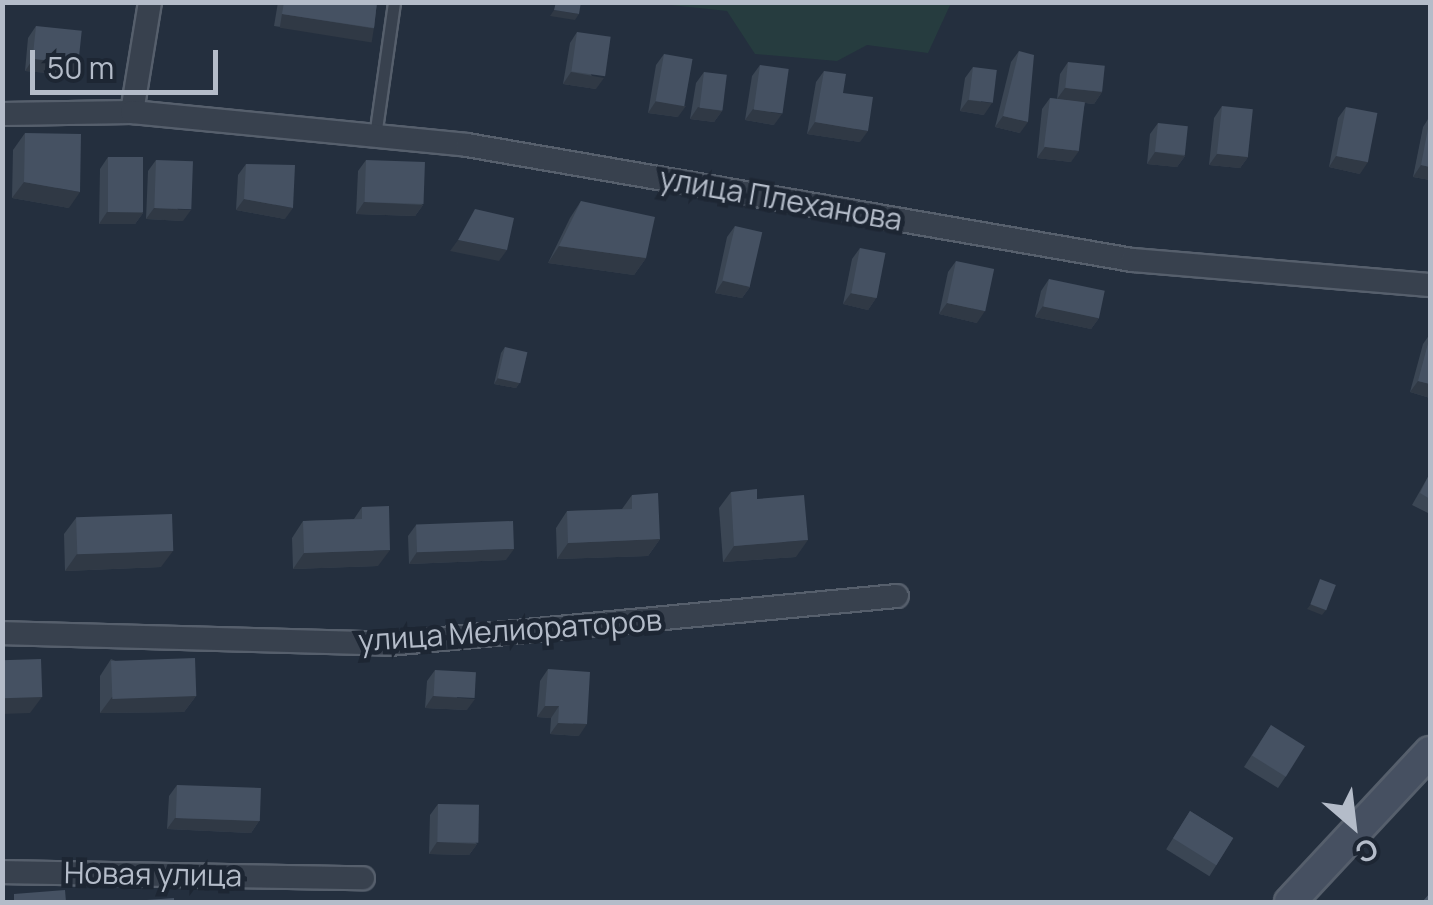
<!DOCTYPE html>
<html>
<head>
<meta charset="utf-8">
<style>
  body { margin:0 }
  #map { position:relative; width:1433px; height:905px; overflow:hidden; background:#242f3e; font-family:Manrope,sans-serif }
  div>[style] { position:absolute }
  [style*='--x'] { left:calc(var(--x)*1px); top:calc(var(--y)*1px); width:calc(var(--w)*1px); rotate:calc(var(--a)*1deg) }
  .green>* { inset:0; background:#263c3f }
  .roads { filter:drop-shadow(2px 0 #565f6c) drop-shadow(-2px 0 #565f6c) drop-shadow(0 2px #565f6c) drop-shadow(0 -2px #565f6c) }
  .lane>* { height:11px; margin:-5.5px; padding:0 5.5px; transform-origin:5.5px; border-radius:5.5px; background:#38414e }
  .street>* { height:22px; margin:-11px; padding:0 11px; transform-origin:11px; border-radius:11px; background:#38414e }
  .secondary>* { height:30px; margin:-15px; padding:0 15px; transform-origin:15px; border-radius:15px; background:#465061 }
  .wall>* { inset:0; background:#3b4654; transform-origin:0 0 }
  .shaded-wall>* { inset:0; background:#303945; transform-origin:0 0 }
  .building>* { inset:0; background:#455162; transform-origin:0 0 }
  span { translate:-50% -50%; white-space:nowrap; text-align:center; line-height:1.15; -webkit-text-stroke:9px #1d2633; paint-order:stroke }
  .street-label { font-size:30px; color:#b4bcc9 }
  .frame { position:absolute; inset:0; border:5px solid #b4bcc9; pointer-events:none }
  .north { position:absolute; left:1303px; top:775px; width:100px; height:100px; -webkit-text-stroke:8px #1d2633; paint-order:stroke; rotate:152deg; font-size:28px; font-weight:700; line-height:40px; text-align:center; color:#b4bcc9 }
  .north::after { content:''; display:block; margin:auto; width:35px; height:45px; background:#b4bcc9; clip-path:polygon(50% 0,100% 100%,50% 72%,0 100%) }
  .scale { position:absolute; left:30px; top:50px; width:188px; height:45px; box-sizing:border-box; border:5px solid #b4bcc9; border-top:0; padding-left:12px; font-size:30px; line-height:35px; white-space:nowrap; color:#b4bcc9; -webkit-text-stroke:8px #1d2633; paint-order:stroke }
</style>
</head>
<body>
<div id="map">
  <div class="green">
    <i style="clip-path:polygon(951px 3px,928px 53px,867px 45px,837px 61px,755px 54px,727px 11px,652px 3px)"></i>
  </div>
  <div class="roads">
    <div class="lane">
      <i style="--x:375;--y:136;--w:135;--a:-81.9"></i>
    </div>
    <div class="street">
      <i style="--x:132;--y:112;--w:111;--a:-80.7"></i>
      <i style="--x:2;--y:114;--w:130;--a:-0.9"></i>
      <i style="--x:132;--y:112;--w:337;--a:5.6"></i>
      <i style="--x:467;--y:145;--w:675;--a:9.81"></i>
      <i style="--x:1132;--y:260;--w:299;--a:4.8"></i>
      <i style="--x:2;--y:633;--w:387;--a:1.6"></i>
      <i style="--x:389;--y:644;--w:510;--a:-5.4"></i>
      <i style="--x:2;--y:872;--w:361;--a:1"></i>
    </div>
    <div class="secondary">
      <i style="--x:1290;--y:902;--w:205;--a:-47"></i>
    </div>
  </div>
  <div class="wall">
    <i style="clip-path:polygon(278px 2px,377px 2px,374px 28px,366px 40px,274px 26px)"></i>
    <i style="clip-path:polygon(36px 26px,71px 75px,25px 71px,28px 38px)"></i>
    <i style="clip-path:polygon(577px 32px,596px 89px,563px 84px,570px 43px)"></i>
    <i style="clip-path:polygon(1019px 51px,1020px 133px,995px 127px,1011px 62px)"></i>
    <i style="clip-path:polygon(664px 54px,678px 117px,648px 113px,656px 65px)"></i>
    <i style="clip-path:polygon(1068px 62px,1102px 92px,1094px 104px,1085px 103px,1071px 162px,1037px 158px,1042px 109px,1050px 98px,1057px 99px,1060px 74px)"></i>
    <i style="clip-path:polygon(760px 65px,774px 125px,745px 120px,752px 76px)"></i>
    <i style="clip-path:polygon(973px 67px,984px 115px,960px 111px,965px 78px)"></i>
    <i style="clip-path:polygon(824px 71px,843px 93px,860px 142px,807px 134px,816px 82px)"></i>
    <i style="clip-path:polygon(704px 72px,722px 111px,714px 122px,690px 119px,696px 83px)"></i>
    <i style="clip-path:polygon(1222px 106px,1248px 157px,1240px 168px,1209px 165px,1214px 118px)"></i>
    <i style="clip-path:polygon(1346px 107px,1360px 174px,1329px 167px,1338px 118px)"></i>
    <i style="clip-path:polygon(1430px 116px,1430px 180px,1413px 177px,1423px 127px)"></i>
    <i style="clip-path:polygon(1158px 123px,1185px 156px,1177px 167px,1147px 164px,1150px 134px)"></i>
    <i style="clip-path:polygon(25px 133px,69px 208px,12px 198px,13px 150px)"></i>
    <i style="clip-path:polygon(108px 157px,143px 213px,135px 224px,99px 224px,100px 169px)"></i>
    <i style="clip-path:polygon(156px 160px,183px 221px,146px 219px,148px 171px)"></i>
    <i style="clip-path:polygon(366px 160px,423px 205px,415px 216px,356px 214px,358px 171px)"></i>
    <i style="clip-path:polygon(246px 164px,285px 219px,236px 210px,238px 175px)"></i>
    <i style="clip-path:polygon(581px 201px,646px 258px,634px 275px,548px 263px,570px 218px)"></i>
    <i style="clip-path:polygon(735px 226px,750px 287px,742px 298px,715px 293px,727px 237px)"></i>
    <i style="clip-path:polygon(860px 248px,876px 298px,868px 310px,843px 304px,852px 259px)"></i>
    <i style="clip-path:polygon(956px 261px,977px 323px,939px 314px,948px 272px)"></i>
    <i style="clip-path:polygon(1049px 279px,1099px 318px,1091px 329px,1035px 317px,1041px 291px)"></i>
    <i style="clip-path:polygon(1430px 334px,1430px 398px,1410px 392px,1423px 344px)"></i>
    <i style="clip-path:polygon(505px 347px,520px 382px,516px 388px,494px 384px,501px 353px)"></i>
    <i style="clip-path:polygon(1429px 475px,1430px 476px,1430px 514px,1412px 505px)"></i>
    <i style="clip-path:polygon(731px 492px,757px 499px,796px 557px,723px 562px,719px 508px)"></i>
    <i style="clip-path:polygon(632px 495px,660px 539px,648px 556px,557px 559px,556px 528px,567px 511px,622px 509px)"></i>
    <i style="clip-path:polygon(362px 507px,378px 566px,293px 569px,292px 538px,303px 521px,354px 519px)"></i>
    <i style="clip-path:polygon(76px 518px,161px 567px,65px 571px,64px 534px)"></i>
    <i style="clip-path:polygon(416px 525px,506px 560px,409px 564px,408px 536px)"></i>
    <i style="clip-path:polygon(111px 659px,196px 696px,184px 712px,100px 713px,100px 676px)"></i>
    <i style="clip-path:polygon(548px 669px,579px 736px,550px 734px,551px 718px,537px 717px,540px 681px)"></i>
    <i style="clip-path:polygon(435px 670px,467px 710px,425px 708px,427px 681px)"></i>
    <i style="clip-path:polygon(1271px 725px,1286px 776px,1278px 788px,1244px 767px)"></i>
    <i style="clip-path:polygon(177px 785px,259px 821px,251px 833px,167px 829px,169px 796px)"></i>
    <i style="clip-path:polygon(438px 804px,477px 844px,469px 855px,429px 854px,430px 815px)"></i>
    <i style="left:1190px;top:811px;width:51px;height:45px;rotate:32deg"></i>
  </div>
  <div class="shaded-wall">
    <i style="clip-path:polygon(554px 10px,579px 14px,575px 20px,550px 16px)"></i>
    <i style="left:282px;top:14px;width:93px;height:14px;rotate:9deg"></i>
    <i style="clip-path:polygon(33px 59px,79px 64px,71px 75px,25px 71px)"></i>
    <i style="clip-path:polygon(571px 72px,604px 78px,596px 89px,563px 84px)"></i>
    <i style="clip-path:polygon(1065px 88px,1102px 92px,1094px 104px,1057px 99px)"></i>
    <i style="clip-path:polygon(968px 100px,992px 103px,984px 115px,960px 111px)"></i>
    <i style="clip-path:polygon(656px 101px,686px 106px,678px 117px,648px 113px)"></i>
    <i style="clip-path:polygon(698px 107px,722px 111px,714px 122px,690px 119px)"></i>
    <i style="clip-path:polygon(753px 109px,782px 114px,774px 125px,745px 120px)"></i>
    <i style="clip-path:polygon(1003px 116px,1028px 122px,1020px 133px,995px 127px)"></i>
    <i style="clip-path:polygon(815px 122px,868px 131px,860px 142px,807px 134px)"></i>
    <i style="clip-path:polygon(1045px 147px,1079px 151px,1071px 162px,1037px 158px)"></i>
    <i style="clip-path:polygon(1155px 152px,1185px 156px,1177px 167px,1147px 164px)"></i>
    <i style="clip-path:polygon(1217px 154px,1248px 157px,1240px 168px,1209px 165px)"></i>
    <i style="clip-path:polygon(1336px 156px,1368px 162px,1360px 174px,1329px 167px)"></i>
    <i style="clip-path:polygon(1421px 165px,1430px 167px,1430px 180px,1413px 177px)"></i>
    <i style="clip-path:polygon(24px 182px,80px 192px,69px 208px,12px 198px)"></i>
    <i style="clip-path:polygon(244px 199px,293px 208px,285px 219px,236px 210px)"></i>
    <i style="clip-path:polygon(364px 202px,423px 205px,415px 216px,356px 214px)"></i>
    <i style="clip-path:polygon(154px 208px,191px 210px,183px 221px,146px 219px)"></i>
    <i style="clip-path:polygon(107px 212px,143px 213px,135px 224px,99px 224px)"></i>
    <i style="clip-path:polygon(458px 240px,507px 250px,499px 261px,450px 251px)"></i>
    <i style="clip-path:polygon(559px 246px,646px 258px,634px 275px,548px 263px)"></i>
    <i style="clip-path:polygon(723px 281px,750px 287px,742px 298px,715px 293px)"></i>
    <i style="clip-path:polygon(851px 293px,876px 298px,868px 310px,843px 304px)"></i>
    <i style="clip-path:polygon(947px 303px,985px 311px,977px 323px,939px 314px)"></i>
    <i style="clip-path:polygon(1043px 306px,1099px 318px,1091px 329px,1035px 317px)"></i>
    <i style="clip-path:polygon(498px 378px,520px 382px,516px 388px,494px 384px)"></i>
    <i style="clip-path:polygon(1418px 381px,1430px 384px,1430px 398px,1410px 392px)"></i>
    <i style="clip-path:polygon(660px 539px,648px 556px,557px 559px,568px 543px)"></i>
    <i style="clip-path:polygon(808px 540px,796px 557px,723px 562px,734px 546px)"></i>
    <i style="clip-path:polygon(514px 549px,506px 560px,409px 564px,417px 552px)"></i>
    <i style="clip-path:polygon(390px 550px,378px 566px,293px 569px,304px 553px)"></i>
    <i style="clip-path:polygon(173px 551px,161px 567px,65px 571px,77px 554px)"></i>
    <i style="clip-path:polygon(1311px 604px,1326px 610px,1322px 615px,1307px 609px)"></i>
    <i style="clip-path:polygon(196px 696px,184px 712px,100px 713px,112px 697px)"></i>
    <i style="clip-path:polygon(433px 696px,475px 699px,467px 710px,425px 708px)"></i>
    <i style="clip-path:polygon(2px 697px,42px 697px,30px 713px,2px 714px)"></i>
    <i style="clip-path:polygon(545px 706px,559px 706px,551px 718px,537px 717px)"></i>
    <i style="clip-path:polygon(558px 723px,587px 724px,579px 736px,550px 734px)"></i>
    <i style="clip-path:polygon(175px 818px,259px 821px,251px 833px,167px 829px)"></i>
    <i style="clip-path:polygon(437px 842px,477px 844px,469px 855px,429px 854px)"></i>
  </div>
  <div class="building">
    <i style="clip-path:polygon(284px 2px,377px 2px,374px 28px,282px 14px)"></i>
    <i style="clip-path:polygon(556px 2px,581px 2px,579px 14px,554px 10px)"></i>
    <i style="left:36px;top:26px;width:46px;height:33px;rotate:6deg"></i>
    <i style="left:577px;top:32px;width:34px;height:40px;rotate:8deg"></i>
    <i style="clip-path:polygon(1019px 51px,1034px 55px,1028px 122px,1003px 116px)"></i>
    <i style="left:664px;top:54px;width:29px;height:48px;rotate:10deg"></i>
    <i style="left:1068px;top:62px;width:37px;height:26px;rotate:6deg"></i>
    <i style="left:760px;top:65px;width:29px;height:45px;rotate:8deg"></i>
    <i style="left:973px;top:67px;width:24px;height:33px;rotate:7deg"></i>
    <i style="clip-path:polygon(824px 71px,846px 74px,843px 93px,873px 97px,868px 131px,815px 122px)"></i>
    <i style="left:704px;top:72px;width:23px;height:36px;rotate:7deg"></i>
    <i style="left:1050px;top:98px;width:35px;height:49px;rotate:7deg"></i>
    <i style="left:1222px;top:106px;width:31px;height:48px;rotate:6deg"></i>
    <i style="left:1346px;top:107px;width:32px;height:50px;rotate:11deg"></i>
    <i style="clip-path:polygon(1430px 118px,1430px 167px,1421px 165px)"></i>
    <i style="left:1158px;top:123px;width:30px;height:29px;rotate:6deg"></i>
    <i style="clip-path:polygon(25px 133px,81px 134px,80px 192px,24px 182px)"></i>
    <i style="left:108px;top:157px;width:35px;height:55px"></i>
    <i style="left:156px;top:160px;width:37px;height:48px;rotate:2deg"></i>
    <i style="left:366px;top:160px;width:59px;height:42px;rotate:2deg"></i>
    <i style="clip-path:polygon(246px 164px,295px 165px,293px 208px,244px 199px)"></i>
    <i style="clip-path:polygon(581px 201px,655px 217px,646px 258px,559px 246px)"></i>
    <i style="clip-path:polygon(475px 209px,514px 218px,507px 250px,458px 240px)"></i>
    <i style="left:735px;top:226px;width:28px;height:56px;rotate:13deg"></i>
    <i style="left:860px;top:248px;width:26px;height:46px;rotate:11deg"></i>
    <i style="left:956px;top:261px;width:39px;height:43px;rotate:12deg"></i>
    <i style="left:1049px;top:279px;width:57px;height:28px;rotate:12deg"></i>
    <i style="clip-path:polygon(1430px 336px,1430px 384px,1418px 381px)"></i>
    <i style="left:505px;top:347px;width:23px;height:32px;rotate:13deg"></i>
    <i style="clip-path:polygon(1429px 475px,1430px 476px,1430px 499px,1420px 493px)"></i>
    <i style="clip-path:polygon(757px 489px,757px 499px,804px 495px,808px 540px,734px 546px,731px 492px)"></i>
    <i style="clip-path:polygon(658px 493px,660px 539px,568px 543px,567px 511px,632px 509px,632px 495px)"></i>
    <i style="clip-path:polygon(389px 506px,390px 550px,304px 553px,303px 521px,362px 519px,362px 507px)"></i>
    <i style="left:172px;top:514px;width:37px;height:96px;rotate:88deg"></i>
    <i style="left:513px;top:521px;width:28px;height:97px;rotate:88deg"></i>
    <i style="left:1320px;top:579px;width:17px;height:27px;rotate:21deg"></i>
    <i style="left:195px;top:658px;width:38px;height:84px;rotate:88deg"></i>
    <i style="left:41px;top:659px;width:38px;height:39px;rotate:88deg"></i>
    <i style="clip-path:polygon(548px 669px,590px 672px,587px 724px,558px 723px,559px 706px,545px 706px)"></i>
    <i style="left:435px;top:670px;width:41px;height:26px;rotate:3deg"></i>
    <i style="left:1271px;top:725px;width:40px;height:36px;rotate:32deg"></i>
    <i style="left:177px;top:785px;width:84px;height:33px;rotate:2deg"></i>
    <i style="left:438px;top:804px;width:41px;height:38px;rotate:1deg"></i>
    <i style="left:1190px;top:811px;width:51px;height:32px;rotate:32deg"></i>
    <i style="clip-path:polygon(65px 890px,66px 902px,14px 902px,14px 894px)"></i>
    <i style="clip-path:polygon(1430px 893px,1430px 902px,1425px 902px,1423px 901px)"></i>
    <i style="clip-path:polygon(174px 898px,174px 902px,133px 902px,133px 901px)"></i>
  </div>
  <div class="street-label">
    <span style="left:781px;top:199px;rotate:10deg">улица Плеханова</span>
    <span style="left:510px;top:630px;rotate:-4deg">улица Мелиораторов</span>
    <span style="left:153px;top:874px;rotate:1deg">Новая улица</span>
  </div>
  <div class="frame"></div>
  <div class="north">С</div>
  <div class="scale">50 m</div>
</div>
</body>
</html>
